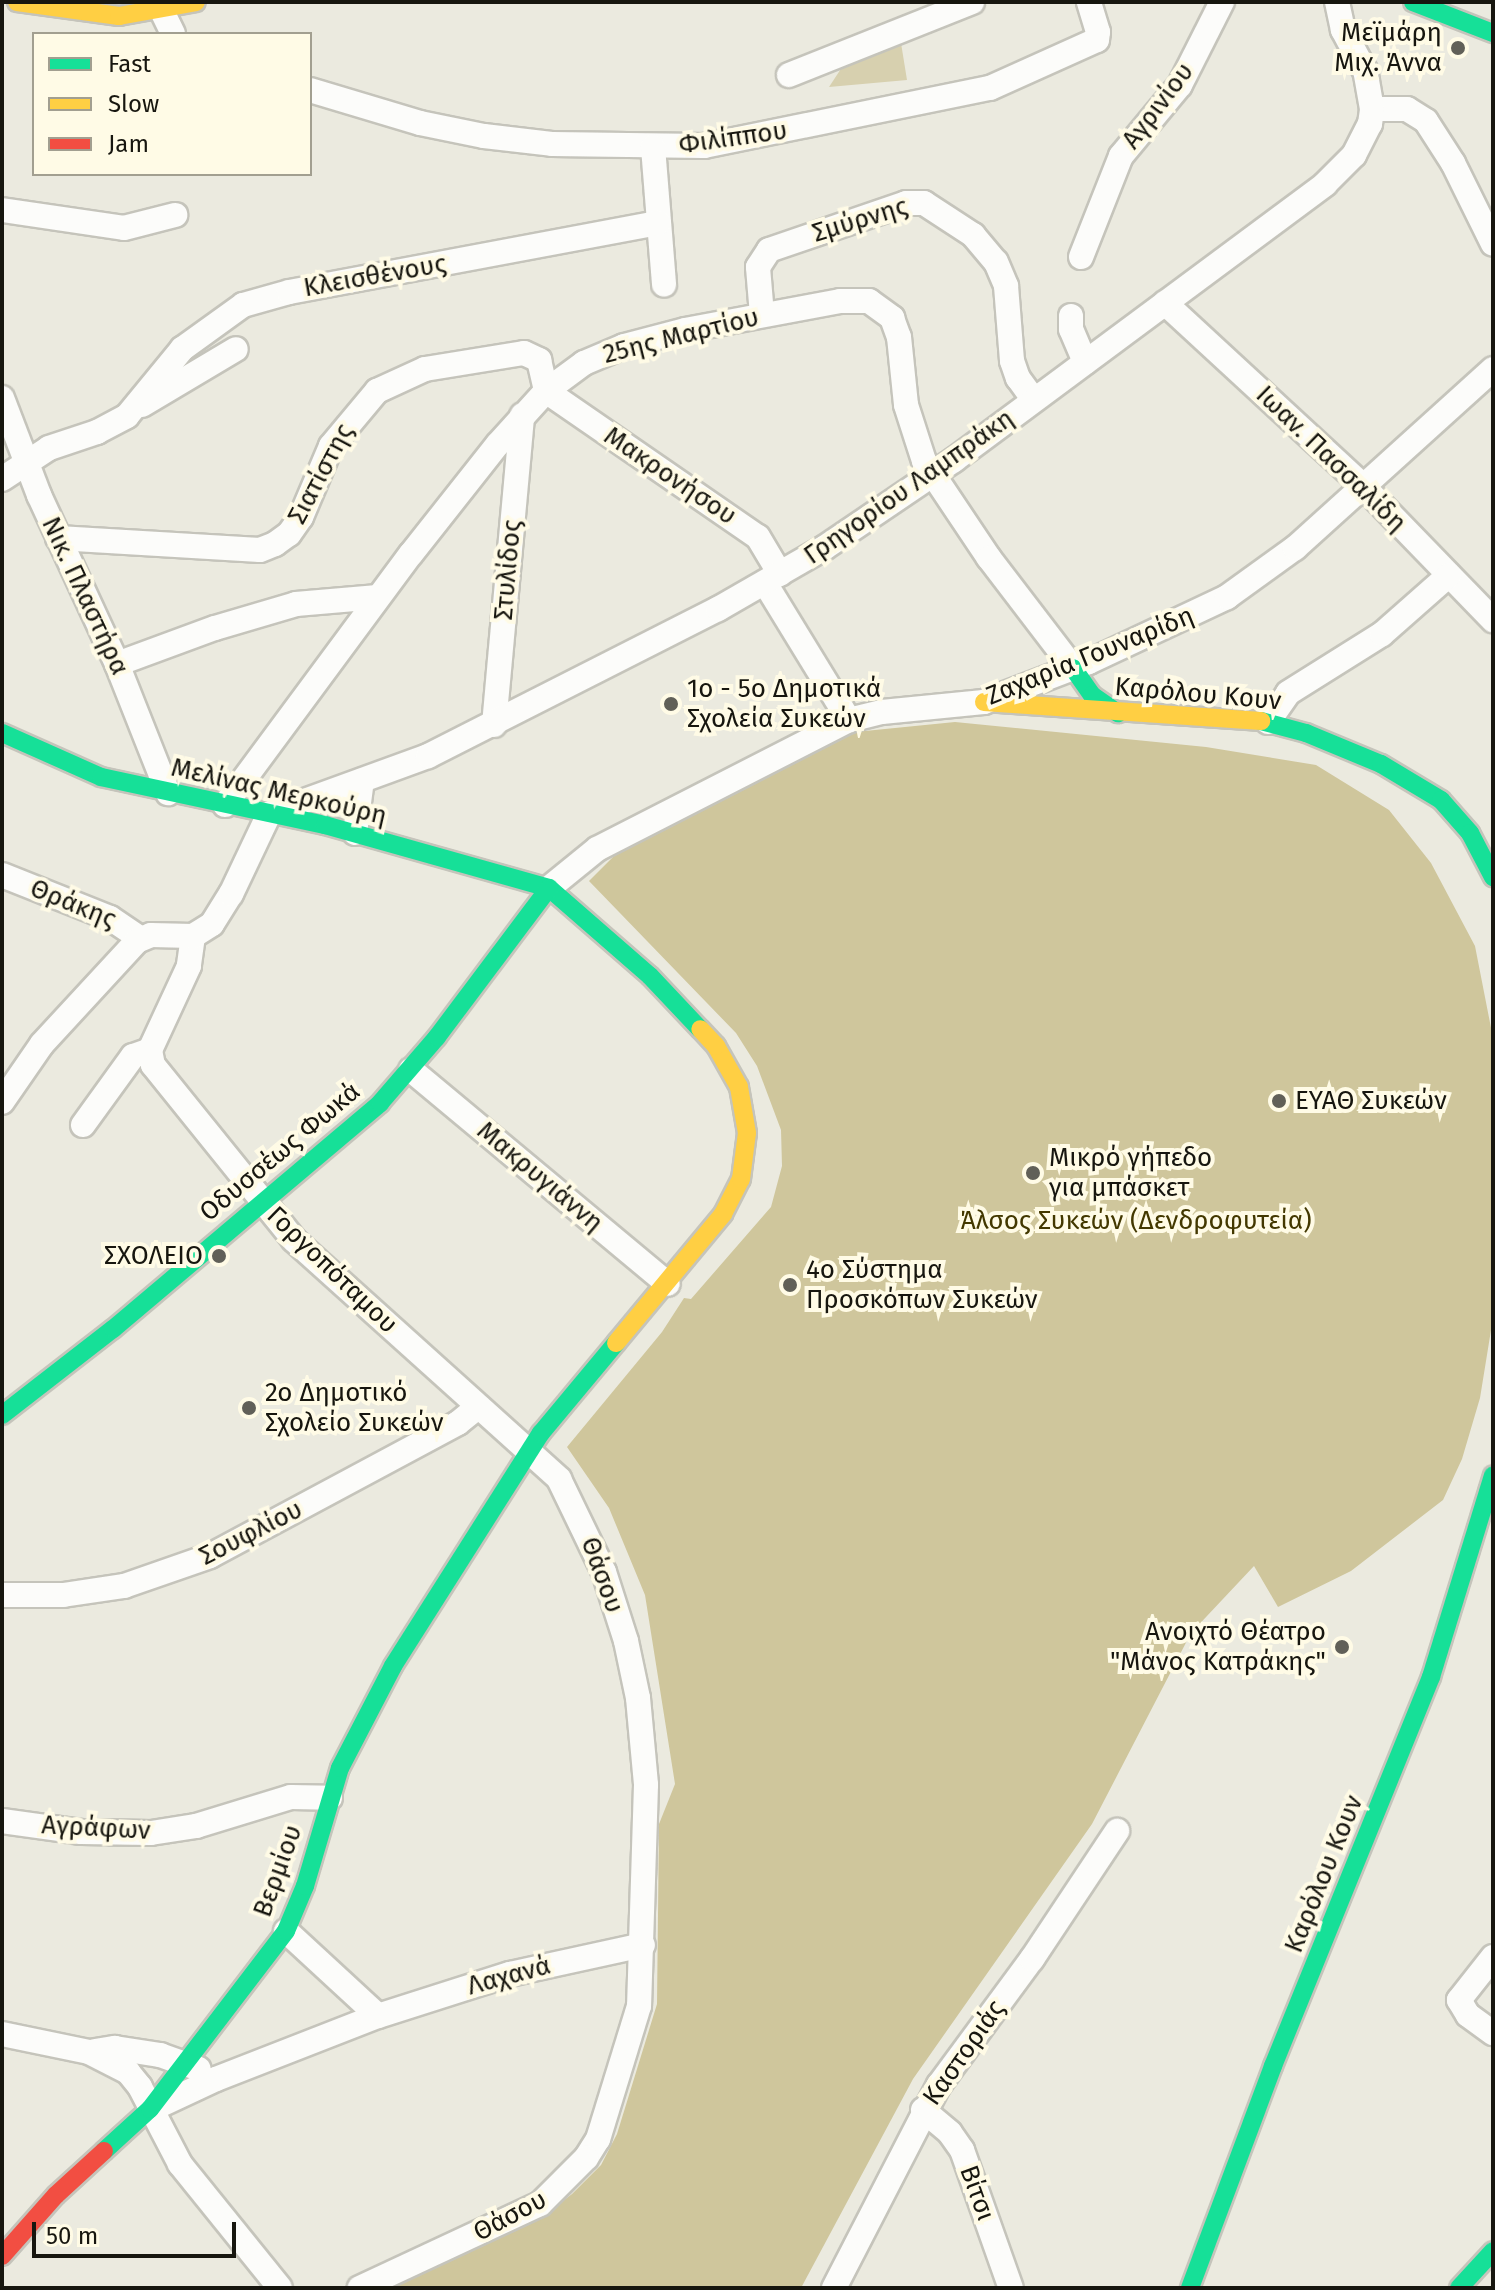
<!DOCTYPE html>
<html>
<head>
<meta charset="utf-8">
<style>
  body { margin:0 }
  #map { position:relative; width:1495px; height:2290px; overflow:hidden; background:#ebeadf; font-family:"Fira Sans",sans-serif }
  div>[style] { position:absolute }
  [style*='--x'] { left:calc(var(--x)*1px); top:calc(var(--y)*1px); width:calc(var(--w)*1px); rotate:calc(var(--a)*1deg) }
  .green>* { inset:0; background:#d7d0af }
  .forest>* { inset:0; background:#cfc69c }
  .roads { filter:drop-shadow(2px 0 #c5c4bb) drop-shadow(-2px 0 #c5c4bb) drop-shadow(0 2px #c5c4bb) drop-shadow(0 -2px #c5c4bb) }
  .street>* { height:24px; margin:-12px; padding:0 12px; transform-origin:12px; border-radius:12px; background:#fcfcfa }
  .fast>* { height:18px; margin:-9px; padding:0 9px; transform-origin:9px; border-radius:9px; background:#16e098 }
  .slow>* { height:18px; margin:-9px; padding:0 9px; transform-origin:9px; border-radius:9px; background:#ffcf43 }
  .jam>* { height:18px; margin:-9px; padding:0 9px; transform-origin:9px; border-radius:9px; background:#f24e42 }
  .dots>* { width:22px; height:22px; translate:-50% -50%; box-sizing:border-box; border:4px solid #fffbe6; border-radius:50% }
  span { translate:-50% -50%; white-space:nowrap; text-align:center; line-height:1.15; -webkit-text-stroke:8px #fffbe6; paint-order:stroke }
  .poi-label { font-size:26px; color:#17160f }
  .right { translate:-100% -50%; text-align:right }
  .left { translate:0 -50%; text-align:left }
  .street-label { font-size:26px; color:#17160f }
  .park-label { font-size:26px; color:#433800 }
  .frame { position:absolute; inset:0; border:4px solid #17160f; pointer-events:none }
  .legend { position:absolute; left:32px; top:32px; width:280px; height:144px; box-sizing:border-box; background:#fffbe6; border:2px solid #a29f90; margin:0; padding:10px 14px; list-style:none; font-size:24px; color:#17160f }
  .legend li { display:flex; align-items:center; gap:16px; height:40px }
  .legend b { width:40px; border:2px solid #a29f90 }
  .scale { position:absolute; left:32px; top:2222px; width:204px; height:36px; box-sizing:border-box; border:4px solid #17160f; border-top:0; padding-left:10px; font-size:24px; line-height:28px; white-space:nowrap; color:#17160f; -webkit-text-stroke:6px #fffbe6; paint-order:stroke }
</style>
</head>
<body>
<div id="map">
  <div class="green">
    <i style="clip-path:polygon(901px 43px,907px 80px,829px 87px,852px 52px)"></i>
  </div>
  <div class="forest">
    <i style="clip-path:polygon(955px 722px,1206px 747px,1316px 765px,1389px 810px,1431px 863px,1475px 946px,1493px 1038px,1492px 1324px,1480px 1398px,1462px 1459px,1443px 1500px,1351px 1571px,1278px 1607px,1254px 1566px,1191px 1633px,1092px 1824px,913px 2079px,801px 2288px,385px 2288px,543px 2216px,572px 2194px,601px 2165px,617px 2134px,657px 2004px,659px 1824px,675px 1784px,645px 1595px,609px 1508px,567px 1447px,662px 1332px,684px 1298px,691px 1299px,771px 1207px,782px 1166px,781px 1130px,757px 1066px,736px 1033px,589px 881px,621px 849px,775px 767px,855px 732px)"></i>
  </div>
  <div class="roads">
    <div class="street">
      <i style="--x:162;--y:11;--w:25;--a:64"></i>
      <i style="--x:789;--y:75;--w:197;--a:-21.7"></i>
      <i style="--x:310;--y:90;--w:115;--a:16.7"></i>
      <i style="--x:420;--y:123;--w:65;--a:11.5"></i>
      <i style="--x:484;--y:136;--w:68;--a:6.7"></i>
      <i style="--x:552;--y:144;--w:152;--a:0.8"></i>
      <i style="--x:704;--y:146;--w:292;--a:-11.5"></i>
      <i style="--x:990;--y:88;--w:117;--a:-24.2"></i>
      <i style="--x:1097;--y:40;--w:8;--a:-83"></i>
      <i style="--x:1098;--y:32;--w:31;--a:-107"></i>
      <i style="--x:1372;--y:109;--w:35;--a:0"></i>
      <i style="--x:1407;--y:109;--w:22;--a:32"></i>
      <i style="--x:1426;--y:121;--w:50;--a:57.3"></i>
      <i style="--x:1453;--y:163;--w:90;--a:63.7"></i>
      <i style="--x:653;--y:147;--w:138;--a:85.4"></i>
      <i style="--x:2;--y:210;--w:123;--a:8.4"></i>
      <i style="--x:124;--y:228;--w:53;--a:-14.3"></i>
      <i style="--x:1081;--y:257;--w:109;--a:-68.4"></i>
      <i style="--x:1121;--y:156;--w:92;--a:-50.3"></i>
      <i style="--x:1180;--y:85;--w:93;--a:-63.2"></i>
      <i style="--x:1165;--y:303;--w:270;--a:42.7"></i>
      <i style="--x:1363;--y:486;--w:187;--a:45.9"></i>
      <i style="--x:762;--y:315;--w:48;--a:-94.8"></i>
      <i style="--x:758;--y:267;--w:20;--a:-57"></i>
      <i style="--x:769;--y:250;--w:145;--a:-18.9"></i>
      <i style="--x:906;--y:203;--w:18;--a:0"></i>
      <i style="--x:924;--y:203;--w:59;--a:33.1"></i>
      <i style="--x:973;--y:235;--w:35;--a:50"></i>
      <i style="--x:996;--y:262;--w:26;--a:67"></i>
      <i style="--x:1006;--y:286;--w:75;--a:85.4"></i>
      <i style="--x:1012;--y:361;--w:18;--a:71"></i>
      <i style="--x:1018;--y:378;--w:27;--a:54"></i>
      <i style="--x:1071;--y:316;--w:13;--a:90"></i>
      <i style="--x:1071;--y:329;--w:36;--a:67"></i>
      <i style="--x:2;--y:398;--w:104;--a:69.1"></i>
      <i style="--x:39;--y:495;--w:186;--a:65.2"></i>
      <i style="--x:117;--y:664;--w:139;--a:68.4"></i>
      <i style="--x:142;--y:405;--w:109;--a:-30.8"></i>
      <i style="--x:2;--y:479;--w:56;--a:-33.4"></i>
      <i style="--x:49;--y:448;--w:51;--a:-18.4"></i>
      <i style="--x:97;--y:432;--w:34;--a:-28"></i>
      <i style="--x:127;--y:416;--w:87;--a:-50.6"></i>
      <i style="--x:182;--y:349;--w:75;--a:-35.8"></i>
      <i style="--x:243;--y:305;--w:48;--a:-15.8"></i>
      <i style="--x:289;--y:292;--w:376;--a:-10.6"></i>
      <i style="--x:58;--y:538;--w:202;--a:3.4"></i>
      <i style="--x:260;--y:550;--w:16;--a:-22"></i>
      <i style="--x:275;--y:544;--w:17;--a:-36"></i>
      <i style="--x:289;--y:534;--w:21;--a:-55"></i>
      <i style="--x:301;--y:517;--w:77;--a:-67.1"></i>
      <i style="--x:331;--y:446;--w:72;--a:-50.1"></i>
      <i style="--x:377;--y:391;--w:53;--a:-24.6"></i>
      <i style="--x:425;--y:369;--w:100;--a:-9.2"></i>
      <i style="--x:524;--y:353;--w:17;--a:25"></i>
      <i style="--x:539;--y:360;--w:32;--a:77"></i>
      <i style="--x:546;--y:391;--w:257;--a:34.6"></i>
      <i style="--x:758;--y:537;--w:43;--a:59.3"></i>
      <i style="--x:765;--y:583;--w:161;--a:58.5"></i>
      <i style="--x:117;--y:664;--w:104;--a:-20.2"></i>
      <i style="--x:215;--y:628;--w:84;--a:-16.5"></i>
      <i style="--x:296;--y:604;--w:82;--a:-4.9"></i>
      <i style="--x:1268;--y:722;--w:35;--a:-55"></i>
      <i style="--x:1288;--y:693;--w:111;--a:-32.1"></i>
      <i style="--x:1382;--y:634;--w:89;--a:-41.4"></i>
      <i style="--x:494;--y:725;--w:311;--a:-84.8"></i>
      <i style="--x:225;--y:805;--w:312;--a:-53.5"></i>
      <i style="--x:411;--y:554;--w:140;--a:-51.7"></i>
      <i style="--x:498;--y:444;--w:72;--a:-47.8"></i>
      <i style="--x:546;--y:391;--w:47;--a:-36.4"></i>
      <i style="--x:584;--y:363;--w:43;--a:-23"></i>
      <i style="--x:624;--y:346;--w:63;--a:-14.7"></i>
      <i style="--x:685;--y:330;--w:158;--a:-10.6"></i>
      <i style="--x:840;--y:301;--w:29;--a:0"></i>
      <i style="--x:869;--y:301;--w:29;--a:36"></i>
      <i style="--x:892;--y:318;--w:20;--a:70"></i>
      <i style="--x:899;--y:337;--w:68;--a:84.1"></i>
      <i style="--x:906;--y:405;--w:59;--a:72.2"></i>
      <i style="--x:924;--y:461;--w:117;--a:56.2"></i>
      <i style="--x:989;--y:558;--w:138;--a:52.6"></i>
      <i style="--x:355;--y:833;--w:53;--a:-82.5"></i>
      <i style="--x:2;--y:875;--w:116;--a:21.7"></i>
      <i style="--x:110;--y:918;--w:36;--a:34"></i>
      <i style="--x:549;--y:888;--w:62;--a:-39.1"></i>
      <i style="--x:597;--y:849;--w:283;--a:-27.1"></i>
      <i style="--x:849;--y:720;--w:34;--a:-14"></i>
      <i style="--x:882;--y:712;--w:102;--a:-5.6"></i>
      <i style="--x:984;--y:702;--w:112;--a:-20.9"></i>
      <i style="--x:1089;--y:662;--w:153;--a:-25.2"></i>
      <i style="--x:1227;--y:597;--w:84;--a:-35.8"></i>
      <i style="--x:1295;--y:548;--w:267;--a:-42.1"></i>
      <i style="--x:193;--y:936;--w:30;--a:98"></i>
      <i style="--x:189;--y:966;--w:93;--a:114.9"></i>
      <i style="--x:150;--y:1050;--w:15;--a:79"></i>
      <i style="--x:153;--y:1065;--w:225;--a:51.1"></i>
      <i style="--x:294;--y:1240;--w:357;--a:42"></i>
      <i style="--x:559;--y:1479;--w:103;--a:64.2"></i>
      <i style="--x:604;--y:1572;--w:72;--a:72.3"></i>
      <i style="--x:626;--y:1641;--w:58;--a:78.1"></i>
      <i style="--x:638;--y:1698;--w:87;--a:84.7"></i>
      <i style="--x:646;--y:1785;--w:221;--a:91.8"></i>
      <i style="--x:639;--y:2006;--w:139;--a:107.1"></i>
      <i style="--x:598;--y:2139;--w:22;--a:122"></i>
      <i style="--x:586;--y:2158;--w:65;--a:135"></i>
      <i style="--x:540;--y:2204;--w:199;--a:155"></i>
      <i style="--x:411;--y:1070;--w:334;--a:39.8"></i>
      <i style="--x:2;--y:1102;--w:70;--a:-55.4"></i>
      <i style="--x:42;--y:1044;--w:140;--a:-47.3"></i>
      <i style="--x:137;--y:941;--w:15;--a:-23"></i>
      <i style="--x:151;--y:935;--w:42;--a:1.4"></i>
      <i style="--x:193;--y:936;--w:22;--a:-32"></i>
      <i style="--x:212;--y:924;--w:36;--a:-58"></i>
      <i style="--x:231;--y:894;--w:89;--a:-64.6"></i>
      <i style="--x:269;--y:814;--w:169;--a:-20"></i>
      <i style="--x:428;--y:756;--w:325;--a:-26.9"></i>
      <i style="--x:718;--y:609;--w:122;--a:-29.9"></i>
      <i style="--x:824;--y:548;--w:157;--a:-34.1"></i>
      <i style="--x:954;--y:460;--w:462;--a:-36.6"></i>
      <i style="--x:1325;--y:184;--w:41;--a:-45"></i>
      <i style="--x:1354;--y:155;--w:35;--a:-63"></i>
      <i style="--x:1370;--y:124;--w:15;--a:-82"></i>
      <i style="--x:1372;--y:109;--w:39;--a:-100"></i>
      <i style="--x:1365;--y:71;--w:47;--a:-118.2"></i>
      <i style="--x:1343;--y:30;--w:29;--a:-102"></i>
      <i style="--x:83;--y:1125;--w:85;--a:-54.1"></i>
      <i style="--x:133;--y:1056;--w:18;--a:-19"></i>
      <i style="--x:2;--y:1595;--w:61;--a:0"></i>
      <i style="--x:63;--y:1595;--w:62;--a:-8.4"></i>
      <i style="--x:124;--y:1586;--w:91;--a:-19.2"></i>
      <i style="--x:210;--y:1556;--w:281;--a:-28.2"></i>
      <i style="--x:458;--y:1423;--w:26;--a:-39"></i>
      <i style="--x:2;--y:1821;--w:80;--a:7.9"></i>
      <i style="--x:81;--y:1832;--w:70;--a:0.8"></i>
      <i style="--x:151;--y:1833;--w:46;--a:-8.8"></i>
      <i style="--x:196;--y:1826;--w:99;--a:-17"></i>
      <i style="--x:291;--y:1797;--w:39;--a:1"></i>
      <i style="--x:286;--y:1931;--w:125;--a:42.7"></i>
      <i style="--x:1493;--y:1957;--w:55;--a:128.3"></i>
      <i style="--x:1459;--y:2000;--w:17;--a:59"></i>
      <i style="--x:1468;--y:2015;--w:31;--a:36"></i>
      <i style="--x:2;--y:2034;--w:89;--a:11.7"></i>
      <i style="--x:89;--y:2052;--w:44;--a:27.1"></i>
      <i style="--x:128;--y:2072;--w:19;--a:51"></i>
      <i style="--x:140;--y:2087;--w:87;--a:62.5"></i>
      <i style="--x:180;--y:2164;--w:159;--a:51.1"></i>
      <i style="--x:95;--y:2051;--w:20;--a:-9"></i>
      <i style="--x:115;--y:2048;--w:46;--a:8.8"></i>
      <i style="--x:160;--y:2055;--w:41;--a:19.7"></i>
      <i style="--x:156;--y:2107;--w:66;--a:-25"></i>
      <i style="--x:216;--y:2079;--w:174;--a:-21.3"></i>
      <i style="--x:378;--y:2016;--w:139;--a:-17.7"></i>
      <i style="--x:510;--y:1974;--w:136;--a:-12.3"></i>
      <i style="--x:923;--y:2110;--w:35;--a:40"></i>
      <i style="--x:950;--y:2133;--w:21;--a:55"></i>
      <i style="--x:962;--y:2150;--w:146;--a:70.5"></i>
      <i style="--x:834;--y:2288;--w:229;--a:-62.7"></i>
      <i style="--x:939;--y:2085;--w:157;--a:-53.6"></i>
      <i style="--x:1032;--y:1959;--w:154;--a:-56.4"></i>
    </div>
    <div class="fast">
      <i style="--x:1413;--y:2;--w:86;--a:21.2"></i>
      <i style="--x:1073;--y:668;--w:33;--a:55"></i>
      <i style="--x:1092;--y:695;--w:32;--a:35"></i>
      <i style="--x:1261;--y:721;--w:47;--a:14.9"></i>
      <i style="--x:1306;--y:733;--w:81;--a:22.5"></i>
      <i style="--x:1381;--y:764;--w:70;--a:31"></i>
      <i style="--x:1441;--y:800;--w:44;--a:48.7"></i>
      <i style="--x:1470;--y:833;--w:50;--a:62.4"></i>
      <i style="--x:2;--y:733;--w:108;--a:24"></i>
      <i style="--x:101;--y:777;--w:229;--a:12.1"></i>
      <i style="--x:325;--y:825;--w:233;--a:15.7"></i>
      <i style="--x:549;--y:888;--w:134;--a:41.1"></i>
      <i style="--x:650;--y:976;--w:73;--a:46.7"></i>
      <i style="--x:2;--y:1415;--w:140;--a:-37.8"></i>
      <i style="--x:113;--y:1329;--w:350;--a:-40.2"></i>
      <i style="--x:380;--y:1103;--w:87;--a:-49.2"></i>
      <i style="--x:437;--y:1037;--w:186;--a:-53.1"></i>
      <i style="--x:104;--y:2151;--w:62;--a:-42.4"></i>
      <i style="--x:150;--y:2109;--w:224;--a:-52.6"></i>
      <i style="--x:286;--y:1931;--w:49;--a:-67.1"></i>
      <i style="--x:305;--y:1886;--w:123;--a:-73.5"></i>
      <i style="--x:340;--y:1768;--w:115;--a:-62.5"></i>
      <i style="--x:393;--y:1666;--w:276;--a:-57.6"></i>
      <i style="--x:541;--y:1433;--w:117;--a:-50.2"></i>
      <i style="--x:1190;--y:2288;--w:237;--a:-69.5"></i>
      <i style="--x:1273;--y:2066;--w:420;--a:-67.9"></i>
      <i style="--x:1431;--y:1677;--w:211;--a:-72.9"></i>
      <i style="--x:1459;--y:2288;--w:50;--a:-47.4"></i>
    </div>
    <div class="slow">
      <i style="--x:17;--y:2;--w:103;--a:7.8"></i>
      <i style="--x:119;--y:16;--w:78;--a:-10.3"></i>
      <i style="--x:984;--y:702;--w:278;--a:3.9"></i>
      <i style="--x:616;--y:1343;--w:168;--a:-50.3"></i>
      <i style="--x:723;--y:1214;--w:39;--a:-63"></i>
      <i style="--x:741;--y:1179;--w:46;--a:-82.6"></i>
      <i style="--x:747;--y:1133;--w:47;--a:-99.9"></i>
      <i style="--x:739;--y:1087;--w:47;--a:-119.3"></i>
      <i style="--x:716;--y:1046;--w:23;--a:-133"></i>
    </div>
    <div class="jam">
      <i style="--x:2;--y:2256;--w:81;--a:-48.5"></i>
      <i style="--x:56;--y:2195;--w:65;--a:-42.5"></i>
    </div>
  </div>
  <div class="dots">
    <i style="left:1458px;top:48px;background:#616058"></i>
    <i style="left:671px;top:704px;background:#616058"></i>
    <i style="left:1279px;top:1101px;background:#616058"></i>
    <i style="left:1033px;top:1173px;background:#616058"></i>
    <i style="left:219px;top:1256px;background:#616058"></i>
    <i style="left:790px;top:1285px;background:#616058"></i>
    <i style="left:249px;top:1408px;background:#616058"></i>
    <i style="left:1342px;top:1647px;background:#616058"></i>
  </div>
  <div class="poi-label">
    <span class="right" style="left:1442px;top:48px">Μεϊμάρη<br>Μιχ. Άννα</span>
    <span class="left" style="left:687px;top:704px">1ο - 5ο Δημοτικά<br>Σχολεία Συκεών</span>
    <span class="left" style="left:1295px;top:1101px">ΕΥΑΘ Συκεών</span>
    <span class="left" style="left:1049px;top:1173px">Μικρό γήπεδο<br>για μπάσκετ</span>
    <span class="right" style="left:203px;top:1256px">ΣΧΟΛΕΙΟ</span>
    <span class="left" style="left:806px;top:1285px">4ο Σύστημα<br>Προσκόπων Συκεών</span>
    <span class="left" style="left:265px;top:1408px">2ο Δημοτικό<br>Σχολείο Συκεών</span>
    <span class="right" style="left:1326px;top:1647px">Ανοιχτό Θέατρο<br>"Μάνος Κατράκης"</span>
  </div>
  <div class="street-label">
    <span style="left:1158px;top:106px;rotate:-53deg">Αγρινίου</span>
    <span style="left:733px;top:138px;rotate:-8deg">Φιλίππου</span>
    <span style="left:860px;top:220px;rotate:-17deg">Σμύρνης</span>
    <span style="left:375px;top:276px;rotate:-10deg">Κλεισθένους</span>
    <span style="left:681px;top:336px;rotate:-14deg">25ης Μαρτίου</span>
    <span style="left:1331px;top:459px;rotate:44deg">Ιωαν. Πασσαλίδη</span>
    <span style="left:321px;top:474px;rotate:-62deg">Σιατίστης</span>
    <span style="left:670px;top:476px;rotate:34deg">Μακρονήσου</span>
    <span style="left:909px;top:487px;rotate:-35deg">Γρηγορίου Λαμπράκη</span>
    <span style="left:508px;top:570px;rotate:-85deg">Στυλίδος</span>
    <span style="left:85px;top:596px;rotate:65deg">Νικ. Πλαστήρα</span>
    <span style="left:1090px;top:656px;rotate:-22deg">Ζαχαρία Γουναρίδη</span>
    <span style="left:1198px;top:694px;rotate:5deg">Καρόλου Κουν</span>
    <span style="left:279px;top:792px;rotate:13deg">Μελίνας Μερκούρη</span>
    <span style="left:73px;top:904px;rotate:22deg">Θράκης</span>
    <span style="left:280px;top:1152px;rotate:-40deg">Οδυσσέως Φωκά</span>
    <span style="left:540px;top:1177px;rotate:40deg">Μακρυγιάννη</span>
    <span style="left:332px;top:1270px;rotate:44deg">Γοργοπόταμου</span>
    <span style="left:251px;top:1533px;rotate:-27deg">Σουφλίου</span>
    <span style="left:602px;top:1575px;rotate:70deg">Θάσου</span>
    <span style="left:96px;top:1828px;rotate:3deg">Αγράφων</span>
    <span style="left:278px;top:1871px;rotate:-70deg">Βερμίου</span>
    <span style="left:1324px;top:1874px;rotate:-68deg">Καρόλου Κουν</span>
    <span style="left:509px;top:1976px;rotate:-15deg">Λαχανά</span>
    <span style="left:964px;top:2053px;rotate:-55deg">Καστοριάς</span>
    <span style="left:977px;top:2193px;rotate:70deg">Βίτσι</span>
    <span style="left:510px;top:2216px;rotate:-28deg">Θάσου</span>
  </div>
  <div class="park-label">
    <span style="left:1136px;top:1221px">Άλσος Συκεών (Δενδροφυτεία)</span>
  </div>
  <div class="frame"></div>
  <ul class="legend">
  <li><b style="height:10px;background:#16e098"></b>Fast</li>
  <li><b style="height:10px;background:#ffcf43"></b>Slow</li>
  <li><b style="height:10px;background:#f24e42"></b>Jam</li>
  </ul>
  <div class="scale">50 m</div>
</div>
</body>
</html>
